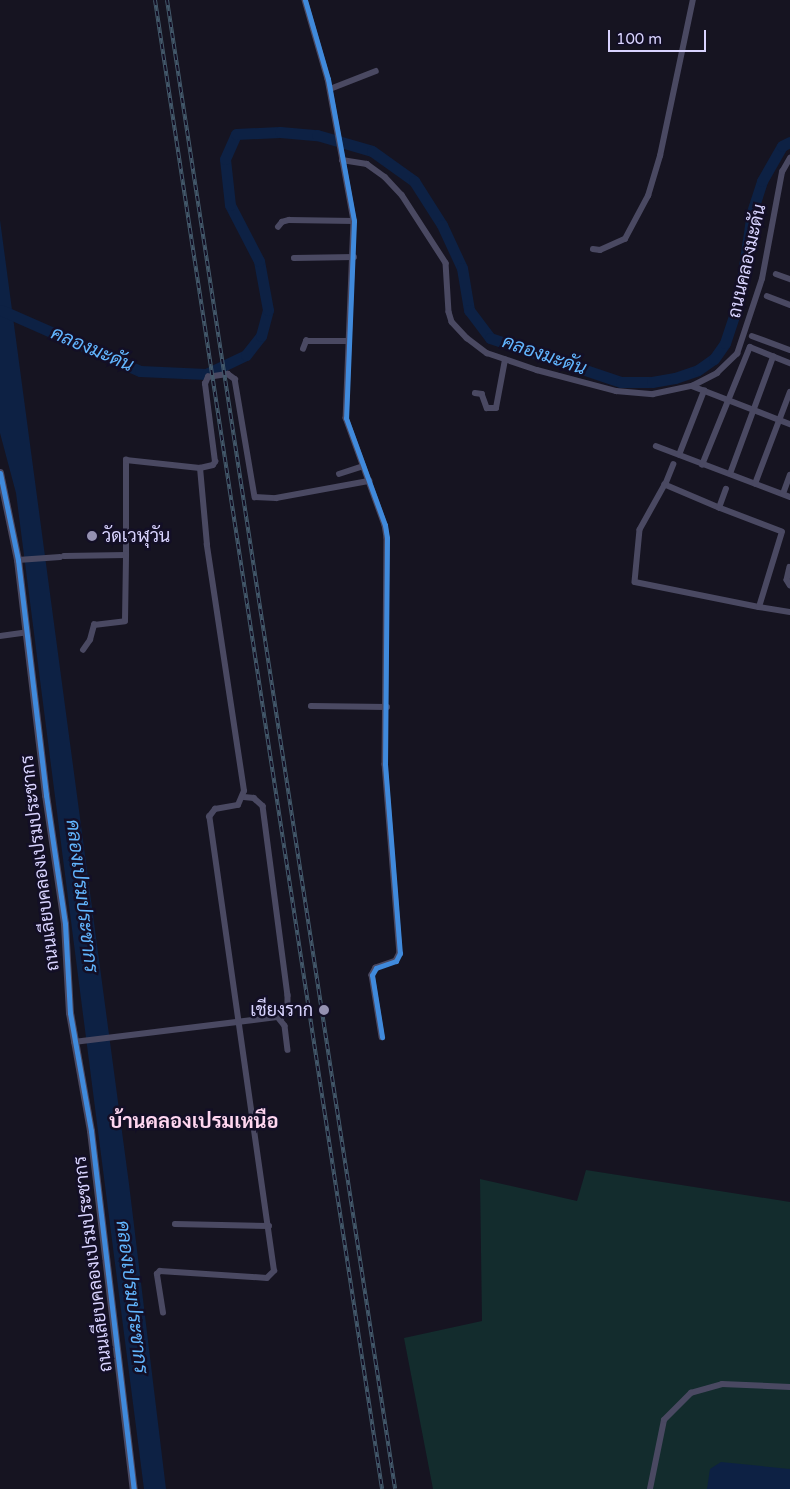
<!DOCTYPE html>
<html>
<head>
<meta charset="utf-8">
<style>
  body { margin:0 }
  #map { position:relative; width:790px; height:1489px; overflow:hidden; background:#161421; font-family:"Varela Round",Sarabun,sans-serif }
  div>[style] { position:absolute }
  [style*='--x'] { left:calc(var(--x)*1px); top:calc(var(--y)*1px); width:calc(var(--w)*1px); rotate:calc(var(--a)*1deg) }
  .green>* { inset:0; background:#132c2d }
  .water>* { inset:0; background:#0d2144 }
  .river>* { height:11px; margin:-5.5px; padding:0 5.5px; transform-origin:5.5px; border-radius:5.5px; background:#0d2144 }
  .minor>* { height:5.5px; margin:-2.75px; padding:0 2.75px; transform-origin:2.75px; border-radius:2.75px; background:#4a4962 }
  .tertiary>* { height:8px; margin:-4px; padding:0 4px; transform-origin:4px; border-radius:4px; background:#4a4962 }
  .rail>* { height:4px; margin-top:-2px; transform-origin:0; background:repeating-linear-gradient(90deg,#130f26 0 5.5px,#43596b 0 11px); box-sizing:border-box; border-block:1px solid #43596b }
  .cycleway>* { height:5px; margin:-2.5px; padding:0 2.5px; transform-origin:2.5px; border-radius:2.5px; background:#408adc }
  .dots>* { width:14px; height:14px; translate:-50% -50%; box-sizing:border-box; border:2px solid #130f26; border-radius:50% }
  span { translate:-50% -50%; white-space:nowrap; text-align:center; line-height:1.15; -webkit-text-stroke:5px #130f26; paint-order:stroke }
  .street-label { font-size:18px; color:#d9d4ff }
  .poi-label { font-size:18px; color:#d9d4ff }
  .left { translate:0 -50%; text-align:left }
  .right { translate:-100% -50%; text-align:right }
  .water-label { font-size:19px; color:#62b6ff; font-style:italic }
  .quarter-label { font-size:20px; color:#ffd6f0; font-weight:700 }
  .scale { position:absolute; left:608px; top:30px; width:98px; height:22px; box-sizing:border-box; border:2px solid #d9d4ff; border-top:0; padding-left:6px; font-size:15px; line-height:18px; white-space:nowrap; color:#d9d4ff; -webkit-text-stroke:4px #130f26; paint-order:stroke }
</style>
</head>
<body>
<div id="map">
  <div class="green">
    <i style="clip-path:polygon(586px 1170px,790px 1202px,790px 1489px,433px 1489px,404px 1338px,482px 1321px,480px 1179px,577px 1201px)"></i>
  </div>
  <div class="water">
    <i style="clip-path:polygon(0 220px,129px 1184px,166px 1489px,144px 1489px,16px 493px,0 433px)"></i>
    <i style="clip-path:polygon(721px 1462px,790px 1469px,790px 1489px,707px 1489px,710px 1469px)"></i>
  </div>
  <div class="river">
    <i style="--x:1;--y:310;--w:152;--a:23.7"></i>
    <i style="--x:140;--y:371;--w:66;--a:2.6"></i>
    <i style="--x:206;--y:374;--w:44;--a:-25.4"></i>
    <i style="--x:246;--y:355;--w:24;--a:-52"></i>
    <i style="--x:261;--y:336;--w:27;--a:-75"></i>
    <i style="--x:268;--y:310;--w:50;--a:-100.4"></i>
    <i style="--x:259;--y:261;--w:63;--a:-117.4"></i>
    <i style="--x:230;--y:205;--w:46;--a:-96.2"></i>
    <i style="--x:225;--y:159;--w:27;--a:-66"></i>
    <i style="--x:236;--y:134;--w:44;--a:-2.6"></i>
    <i style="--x:280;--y:132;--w:37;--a:5"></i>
    <i style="--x:317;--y:135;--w:57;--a:16.2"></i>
    <i style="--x:372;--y:151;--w:52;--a:35.5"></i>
    <i style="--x:414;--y:181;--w:52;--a:57.5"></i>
    <i style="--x:442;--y:225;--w:47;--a:65.1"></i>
    <i style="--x:462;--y:268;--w:43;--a:80.5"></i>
    <i style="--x:469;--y:310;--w:35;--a:53"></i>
    <i style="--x:490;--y:338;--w:138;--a:18.6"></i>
    <i style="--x:621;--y:382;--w:31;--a:0"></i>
    <i style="--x:652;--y:382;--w:23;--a:-10"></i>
    <i style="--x:675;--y:378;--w:24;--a:-19"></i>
    <i style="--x:698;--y:370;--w:19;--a:-35"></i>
    <i style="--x:714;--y:359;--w:19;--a:-55"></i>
    <i style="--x:725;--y:343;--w:44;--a:-71.6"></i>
    <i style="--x:739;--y:301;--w:90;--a:-81.7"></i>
    <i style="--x:752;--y:212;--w:33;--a:-72"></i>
    <i style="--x:762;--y:181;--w:40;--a:-60.3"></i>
    <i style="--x:782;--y:146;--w:9;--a:-27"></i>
  </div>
  <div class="minor">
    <i style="--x:305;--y:0;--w:82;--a:73.8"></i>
    <i style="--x:328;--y:79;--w:144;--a:79.6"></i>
    <i style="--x:354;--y:221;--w:197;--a:92.3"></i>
    <i style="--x:346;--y:418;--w:114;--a:70"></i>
    <i style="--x:385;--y:525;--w:13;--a:81"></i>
    <i style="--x:387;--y:538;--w:226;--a:90.5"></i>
    <i style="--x:385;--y:764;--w:190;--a:85.5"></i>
    <i style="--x:400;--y:953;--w:9;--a:117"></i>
    <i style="--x:396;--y:961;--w:21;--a:161"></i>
    <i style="--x:376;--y:968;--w:8;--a:120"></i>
    <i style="--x:372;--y:975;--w:63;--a:80.8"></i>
    <i style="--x:330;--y:89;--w:49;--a:-21.4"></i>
    <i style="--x:342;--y:160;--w:25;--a:9"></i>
    <i style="--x:367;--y:164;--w:22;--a:36"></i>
    <i style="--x:385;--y:177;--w:25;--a:47"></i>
    <i style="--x:402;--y:195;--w:81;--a:57.1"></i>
    <i style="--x:446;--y:263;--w:49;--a:86.5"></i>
    <i style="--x:449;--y:312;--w:10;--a:73"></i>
    <i style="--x:452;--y:322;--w:22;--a:47"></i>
    <i style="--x:467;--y:338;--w:25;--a:37"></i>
    <i style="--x:487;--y:353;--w:53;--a:18.8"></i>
    <i style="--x:537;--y:370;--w:82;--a:14.9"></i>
    <i style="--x:616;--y:391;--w:37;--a:5"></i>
    <i style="--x:653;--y:394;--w:40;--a:-12"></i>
    <i style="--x:692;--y:386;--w:28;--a:-27"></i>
    <i style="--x:717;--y:373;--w:28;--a:-44"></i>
    <i style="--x:737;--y:354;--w:79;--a:-71.6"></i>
    <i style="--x:762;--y:279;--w:109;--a:-79.4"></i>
    <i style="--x:782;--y:172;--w:16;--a:-60"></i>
    <i style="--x:278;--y:227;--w:6;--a:-51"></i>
    <i style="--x:282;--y:222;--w:7;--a:-16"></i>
    <i style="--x:289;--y:220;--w:65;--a:0.9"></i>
    <i style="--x:593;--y:249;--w:7;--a:8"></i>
    <i style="--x:600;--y:250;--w:27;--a:-24"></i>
    <i style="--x:625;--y:239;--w:49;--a:-61.9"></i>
    <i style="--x:648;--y:196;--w:42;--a:-73.3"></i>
    <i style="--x:660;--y:156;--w:159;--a:-78.1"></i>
    <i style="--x:294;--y:258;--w:60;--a:-1"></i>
    <i style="--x:776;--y:274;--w:15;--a:20"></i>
    <i style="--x:767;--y:296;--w:25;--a:21"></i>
    <i style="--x:752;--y:336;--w:40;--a:20.2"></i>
    <i style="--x:303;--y:349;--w:9;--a:-69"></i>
    <i style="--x:306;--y:341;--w:42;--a:0"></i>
    <i style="--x:692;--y:386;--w:105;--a:21.2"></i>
    <i style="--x:475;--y:393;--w:7;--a:8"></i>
    <i style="--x:482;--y:394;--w:15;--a:70"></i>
    <i style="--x:487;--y:408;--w:9;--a:0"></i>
    <i style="--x:496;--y:408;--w:49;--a:-79.4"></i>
    <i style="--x:656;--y:446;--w:143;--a:20.8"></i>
    <i style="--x:679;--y:455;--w:69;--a:-68.7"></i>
    <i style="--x:702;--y:465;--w:127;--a:-67.9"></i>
    <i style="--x:750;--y:347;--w:43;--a:21.8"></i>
    <i style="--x:339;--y:474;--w:25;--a:-18"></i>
    <i style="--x:730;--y:474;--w:125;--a:-69.8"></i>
    <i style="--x:755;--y:484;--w:98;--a:-69.2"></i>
    <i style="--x:665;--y:485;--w:22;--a:-68"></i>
    <i style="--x:783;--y:494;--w:20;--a:-70"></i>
    <i style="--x:719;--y:508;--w:59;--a:-156.9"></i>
    <i style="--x:665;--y:485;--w:51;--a:119.1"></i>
    <i style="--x:640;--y:530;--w:52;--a:95.5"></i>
    <i style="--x:635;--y:582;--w:126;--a:11.4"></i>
    <i style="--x:759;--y:607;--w:78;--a:-73"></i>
    <i style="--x:782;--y:532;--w:67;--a:-159.1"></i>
    <i style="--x:719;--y:508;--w:20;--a:-70"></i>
    <i style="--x:64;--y:556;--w:62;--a:-0.9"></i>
    <i style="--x:126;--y:555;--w:95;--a:-90"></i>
    <i style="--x:126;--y:460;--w:74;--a:6.2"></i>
    <i style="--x:200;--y:468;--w:13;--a:-13"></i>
    <i style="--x:213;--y:465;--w:4;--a:-56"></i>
    <i style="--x:215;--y:462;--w:79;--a:-97.3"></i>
    <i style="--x:205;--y:384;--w:8;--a:-67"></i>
    <i style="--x:208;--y:377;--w:20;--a:-9"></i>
    <i style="--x:228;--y:374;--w:9;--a:36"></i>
    <i style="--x:235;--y:379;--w:120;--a:80.4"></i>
    <i style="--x:255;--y:497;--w:21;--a:3"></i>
    <i style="--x:276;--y:498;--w:95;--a:-10.4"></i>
    <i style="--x:18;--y:560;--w:42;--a:-4.1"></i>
    <i style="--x:790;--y:567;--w:13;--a:103"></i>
    <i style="--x:787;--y:580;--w:6;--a:59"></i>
    <i style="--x:759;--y:607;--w:31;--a:9"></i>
    <i style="--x:0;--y:636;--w:27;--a:-8"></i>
    <i style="--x:83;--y:650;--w:12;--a:-55"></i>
    <i style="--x:90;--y:640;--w:16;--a:-75"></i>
    <i style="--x:94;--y:625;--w:31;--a:-7"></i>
    <i style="--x:125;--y:621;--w:66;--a:-89.1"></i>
    <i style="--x:311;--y:706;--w:76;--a:0.8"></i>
    <i style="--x:244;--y:797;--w:10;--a:6"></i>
    <i style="--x:254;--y:798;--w:12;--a:42"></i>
    <i style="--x:263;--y:806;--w:191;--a:82.5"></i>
    <i style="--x:288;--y:995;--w:15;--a:90"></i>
    <i style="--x:288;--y:1010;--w:11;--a:124"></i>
    <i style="--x:74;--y:1042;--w:206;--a:-7"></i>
    <i style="--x:278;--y:1017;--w:11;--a:52"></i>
    <i style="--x:285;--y:1026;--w:24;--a:83"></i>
    <i style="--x:175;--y:1224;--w:94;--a:1.2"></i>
    <i style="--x:163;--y:1313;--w:39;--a:-99"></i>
    <i style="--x:157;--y:1274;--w:4;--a:-45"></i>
    <i style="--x:160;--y:1271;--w:107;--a:3.7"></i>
    <i style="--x:267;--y:1278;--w:10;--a:-45"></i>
    <i style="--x:274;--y:1271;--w:459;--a:-98.1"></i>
    <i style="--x:209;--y:817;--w:10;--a:-53"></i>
    <i style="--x:215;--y:809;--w:23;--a:-10"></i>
    <i style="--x:238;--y:805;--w:15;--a:-67"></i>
    <i style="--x:244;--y:791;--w:249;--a:-98.6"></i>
    <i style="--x:207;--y:545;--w:77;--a:-95.2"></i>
    <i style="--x:650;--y:1489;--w:70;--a:-78.5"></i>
    <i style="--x:664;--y:1420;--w:38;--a:-45"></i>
    <i style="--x:691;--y:1393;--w:32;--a:-16"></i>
    <i style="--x:722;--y:1384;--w:68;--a:2.5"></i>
  </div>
  <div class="tertiary">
    <i style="--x:0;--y:473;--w:89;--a:78.3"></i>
    <i style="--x:18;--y:560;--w:237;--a:83.2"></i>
    <i style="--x:46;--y:795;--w:130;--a:81.6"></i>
    <i style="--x:65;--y:924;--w:89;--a:86.8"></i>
    <i style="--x:70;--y:1013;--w:120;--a:79.9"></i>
    <i style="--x:91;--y:1131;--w:361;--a:83.2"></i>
  </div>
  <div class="rail">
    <i style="--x:155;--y:0;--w:1506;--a:81.33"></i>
    <i style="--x:167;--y:0;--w:1506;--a:81.29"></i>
  </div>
  <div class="cycleway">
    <i style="--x:305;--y:0;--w:82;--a:73.8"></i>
    <i style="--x:328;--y:79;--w:144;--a:79.6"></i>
    <i style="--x:354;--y:221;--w:197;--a:92.3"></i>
    <i style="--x:346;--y:418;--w:114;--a:70"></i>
    <i style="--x:385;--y:525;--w:13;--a:81"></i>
    <i style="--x:387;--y:538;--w:226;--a:90.5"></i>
    <i style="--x:385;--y:764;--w:190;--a:85.5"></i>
    <i style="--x:400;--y:953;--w:9;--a:117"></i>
    <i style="--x:396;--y:961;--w:21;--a:161"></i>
    <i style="--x:376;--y:968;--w:8;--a:120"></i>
    <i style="--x:372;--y:975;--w:63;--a:80.8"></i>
    <i style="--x:0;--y:473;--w:89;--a:78.3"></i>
    <i style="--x:18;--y:560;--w:237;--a:83.2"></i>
    <i style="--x:46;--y:795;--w:130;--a:81.6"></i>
    <i style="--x:65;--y:924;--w:89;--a:86.8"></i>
    <i style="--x:70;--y:1013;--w:120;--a:79.9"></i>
    <i style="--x:91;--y:1131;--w:361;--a:83.2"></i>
  </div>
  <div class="dots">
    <i style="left:92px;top:536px;background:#9591b1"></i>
    <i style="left:324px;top:1010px;background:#9591b1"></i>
  </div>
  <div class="street-label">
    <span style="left:747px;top:261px;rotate:-77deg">ถนนคลองมะดัน</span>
    <span style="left:40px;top:863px;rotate:-97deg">ถนนเลียบคลองเปรมประชากร</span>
    <span style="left:93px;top:1264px;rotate:-97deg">ถนนเลียบคลองเปรมประชากร</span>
  </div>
  <div class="poi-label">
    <span class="left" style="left:102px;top:536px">วัดเวฬุวัน</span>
    <span class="right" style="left:313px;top:1010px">เชียงราก</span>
  </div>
  <div class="water-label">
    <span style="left:92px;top:350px;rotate:23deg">คลองมะดัน</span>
    <span style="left:544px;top:356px;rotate:19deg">คลองมะดัน</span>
    <span style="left:81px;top:896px;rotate:83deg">คลองเปรมประชากร</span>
    <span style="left:131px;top:1297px;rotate:83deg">คลองเปรมประชากร</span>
  </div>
  <div class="quarter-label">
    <span style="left:194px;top:1122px">บ้านคลองเปรมเหนือ</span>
  </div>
  <div class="scale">100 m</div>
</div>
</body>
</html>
